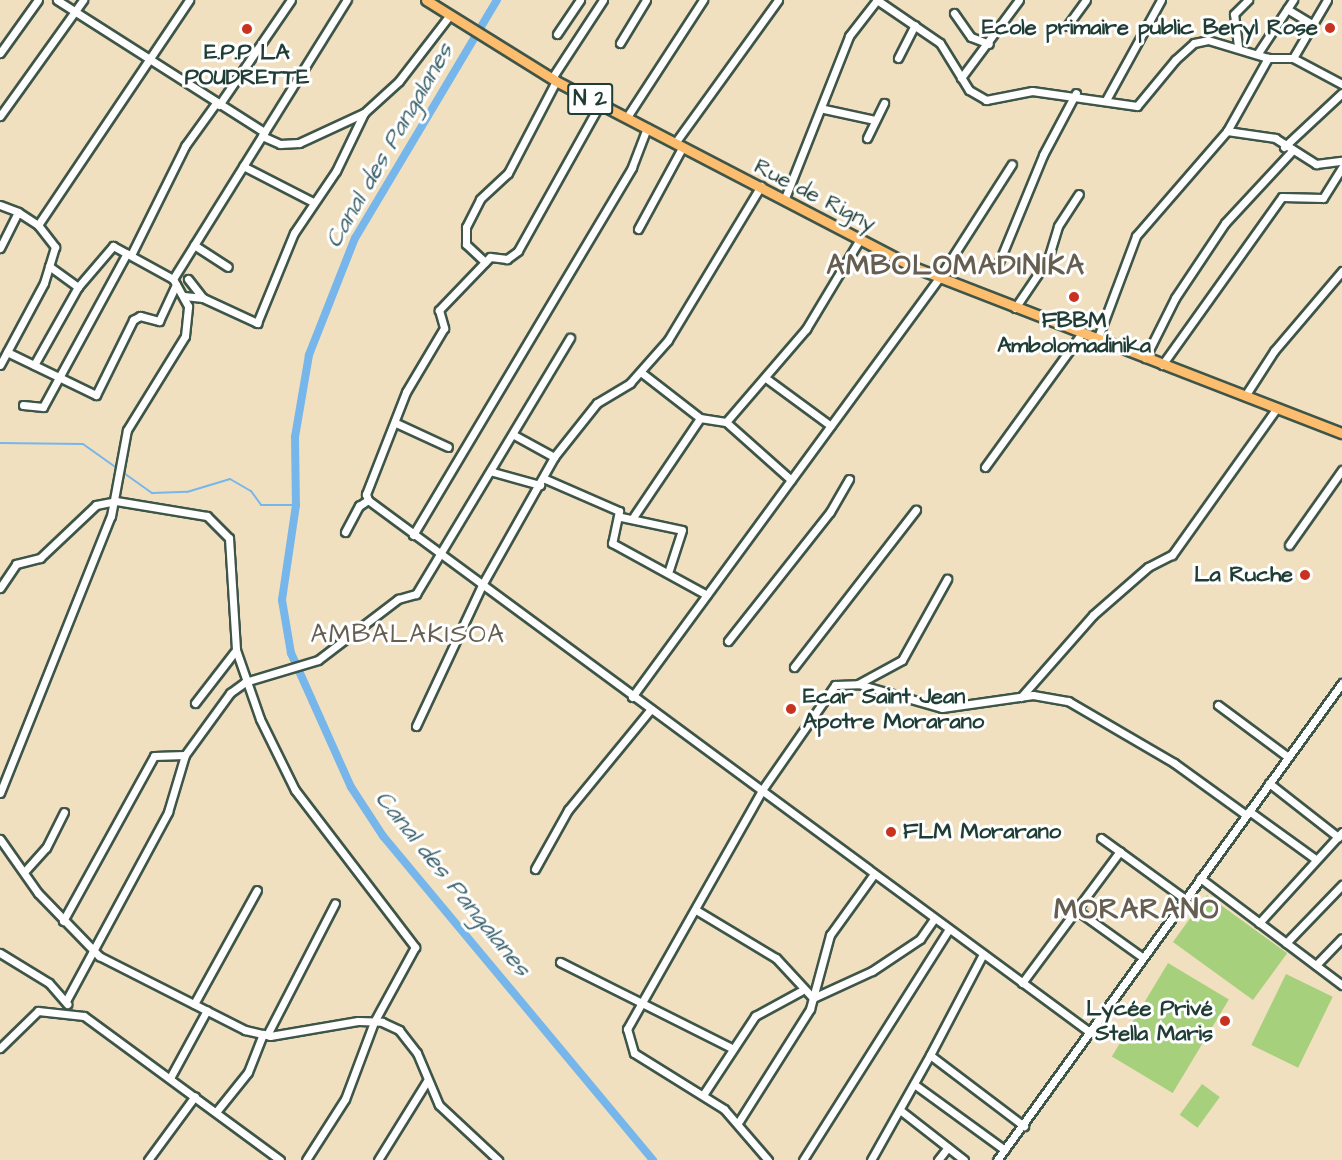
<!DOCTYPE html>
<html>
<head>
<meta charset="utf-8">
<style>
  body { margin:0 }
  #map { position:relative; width:1342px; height:1160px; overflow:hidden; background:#f1e0c0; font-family:"Architects Daughter",sans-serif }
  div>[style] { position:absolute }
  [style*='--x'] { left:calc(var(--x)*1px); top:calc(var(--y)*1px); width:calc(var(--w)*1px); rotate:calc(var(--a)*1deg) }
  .green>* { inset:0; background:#a6d07c; transform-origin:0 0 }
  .stream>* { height:2px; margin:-1px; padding:0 1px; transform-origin:1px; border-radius:1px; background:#76b6ea }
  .canal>* { height:8px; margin:-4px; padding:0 4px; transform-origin:4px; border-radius:4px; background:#76b6ea }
  .roads { filter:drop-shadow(2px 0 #3e5549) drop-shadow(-2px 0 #3e5549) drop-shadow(0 2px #3e5549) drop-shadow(0 -2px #3e5549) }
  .minor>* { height:7px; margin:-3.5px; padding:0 3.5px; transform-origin:3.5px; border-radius:3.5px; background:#fff }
  .major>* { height:9px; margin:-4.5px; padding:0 4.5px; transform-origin:4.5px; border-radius:4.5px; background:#fcbd6e }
  .dots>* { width:16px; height:16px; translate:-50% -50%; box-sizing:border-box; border:3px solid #fff; border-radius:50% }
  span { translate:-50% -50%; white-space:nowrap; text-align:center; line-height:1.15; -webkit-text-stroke:6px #fff; paint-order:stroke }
  .shield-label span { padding:2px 4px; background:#fff; border:2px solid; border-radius:4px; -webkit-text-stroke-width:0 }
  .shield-label { font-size:21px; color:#1f3d34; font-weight:700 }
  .poi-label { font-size:22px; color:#1f3d34; font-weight:700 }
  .right { translate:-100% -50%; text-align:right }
  .left { translate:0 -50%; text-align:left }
  .street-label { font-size:22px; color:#1f3d34 }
  .water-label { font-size:24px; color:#39616b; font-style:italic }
  .quarter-label { font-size:26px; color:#665e51; letter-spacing:1.5px }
  .district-label { font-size:28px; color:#665e51; font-weight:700; letter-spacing:1.5px }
</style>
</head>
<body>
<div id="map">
  <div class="green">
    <i style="left:1207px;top:895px;width:99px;height:58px;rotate:36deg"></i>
    <i style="left:1168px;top:963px;width:71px;height:109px;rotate:31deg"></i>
    <i style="left:1286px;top:974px;width:52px;height:79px;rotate:26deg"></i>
    <i style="left:1202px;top:1084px;width:22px;height:38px;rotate:36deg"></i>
  </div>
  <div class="stream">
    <i style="--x:0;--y:443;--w:83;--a:0.7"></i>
    <i style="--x:83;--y:444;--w:85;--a:35.4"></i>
    <i style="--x:152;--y:493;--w:35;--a:-2"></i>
    <i style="--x:187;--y:492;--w:45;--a:-16.8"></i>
    <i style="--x:230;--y:479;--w:24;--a:30"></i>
    <i style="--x:251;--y:491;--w:17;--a:54"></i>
    <i style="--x:261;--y:505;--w:35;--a:0"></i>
  </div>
  <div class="canal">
    <i style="--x:497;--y:0;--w:277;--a:120.8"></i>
    <i style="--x:355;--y:238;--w:126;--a:111.5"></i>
    <i style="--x:309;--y:355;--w:83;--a:99.7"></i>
    <i style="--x:295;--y:437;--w:68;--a:89.2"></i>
    <i style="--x:296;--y:505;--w:96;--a:98.4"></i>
    <i style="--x:282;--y:600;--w:54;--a:80.4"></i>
    <i style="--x:291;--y:653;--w:147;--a:65.9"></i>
    <i style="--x:351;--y:787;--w:59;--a:56.9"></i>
    <i style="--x:383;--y:836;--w:422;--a:50.2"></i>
  </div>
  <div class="roads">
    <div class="minor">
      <i style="--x:57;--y:0;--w:246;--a:32.5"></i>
      <i style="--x:877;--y:0;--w:76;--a:34.3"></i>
      <i style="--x:940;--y:43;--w:55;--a:58.3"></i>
      <i style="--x:969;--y:90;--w:20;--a:30"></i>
      <i style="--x:986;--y:100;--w:47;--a:-11.1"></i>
      <i style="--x:1032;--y:91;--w:106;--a:8.1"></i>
      <i style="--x:1137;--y:106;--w:60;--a:-50.4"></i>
      <i style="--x:1175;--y:60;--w:25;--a:-42"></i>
      <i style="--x:1194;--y:43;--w:14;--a:-12"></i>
      <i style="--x:1208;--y:40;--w:63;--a:16.7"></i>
      <i style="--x:1268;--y:58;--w:25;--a:0"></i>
      <i style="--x:1293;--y:58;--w:55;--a:28"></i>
      <i style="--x:1287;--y:9;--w:29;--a:31"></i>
      <i style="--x:954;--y:13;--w:29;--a:55"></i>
      <i style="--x:971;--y:37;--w:19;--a:21"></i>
      <i style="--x:1067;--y:26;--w:32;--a:-54"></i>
      <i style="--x:557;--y:34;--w:41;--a:-55.9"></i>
      <i style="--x:620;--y:43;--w:50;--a:-58.8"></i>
      <i style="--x:1238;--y:46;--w:32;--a:-97"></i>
      <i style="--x:1234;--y:14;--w:20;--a:-45"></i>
      <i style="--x:0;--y:53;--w:65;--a:-54.4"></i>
      <i style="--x:1258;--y:53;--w:64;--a:-56.6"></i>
      <i style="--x:898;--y:58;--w:37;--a:-63"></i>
      <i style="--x:1293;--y:58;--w:67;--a:-59.6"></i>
      <i style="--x:552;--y:78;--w:93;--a:-56.8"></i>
      <i style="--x:961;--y:78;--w:97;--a:-53.4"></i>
      <i style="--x:1106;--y:100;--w:114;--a:-61.2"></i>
      <i style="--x:600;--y:104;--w:168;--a:119.2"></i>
      <i style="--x:518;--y:251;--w:14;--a:144"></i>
      <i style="--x:507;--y:259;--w:17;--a:-173"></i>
      <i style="--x:490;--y:257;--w:74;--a:133.9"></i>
      <i style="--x:439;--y:310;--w:19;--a:74"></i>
      <i style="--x:444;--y:328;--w:74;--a:120.7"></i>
      <i style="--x:406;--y:392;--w:110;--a:111.4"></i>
      <i style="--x:366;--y:494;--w:6;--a:72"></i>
      <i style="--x:368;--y:500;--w:898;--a:36.4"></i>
      <i style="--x:219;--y:105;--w:127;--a:-55.6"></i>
      <i style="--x:824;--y:109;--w:52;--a:12.2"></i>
      <i style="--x:0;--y:116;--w:143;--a:-54.4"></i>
      <i style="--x:627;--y:117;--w:140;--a:-57"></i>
      <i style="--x:1227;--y:131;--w:49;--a:8.3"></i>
      <i style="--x:1275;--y:138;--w:49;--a:32.4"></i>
      <i style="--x:1316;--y:164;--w:26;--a:-7"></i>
      <i style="--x:262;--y:136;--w:20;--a:24"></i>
      <i style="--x:280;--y:144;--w:19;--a:-3"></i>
      <i style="--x:299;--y:143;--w:72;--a:-24.8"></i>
      <i style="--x:867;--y:138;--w:39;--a:-64"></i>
      <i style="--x:675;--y:143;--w:176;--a:-54.2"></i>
      <i style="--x:1284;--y:147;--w:79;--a:-43"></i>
      <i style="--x:243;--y:166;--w:79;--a:27.2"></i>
      <i style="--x:785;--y:198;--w:174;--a:-68.4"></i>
      <i style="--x:849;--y:36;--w:46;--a:-52.1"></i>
      <i style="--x:0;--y:205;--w:19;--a:21"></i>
      <i style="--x:38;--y:225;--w:271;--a:-56.1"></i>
      <i style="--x:638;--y:229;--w:92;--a:-61.5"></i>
      <i style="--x:194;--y:245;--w:40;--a:32.9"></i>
      <i style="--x:0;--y:248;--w:40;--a:-63.4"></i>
      <i style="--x:18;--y:212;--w:24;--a:33"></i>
      <i style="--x:38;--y:225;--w:28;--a:52"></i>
      <i style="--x:55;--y:247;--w:38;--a:107"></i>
      <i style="--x:44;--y:283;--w:93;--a:118.2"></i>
      <i style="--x:131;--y:255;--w:122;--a:-63.6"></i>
      <i style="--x:185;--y:146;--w:53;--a:-54.2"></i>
      <i style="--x:485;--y:262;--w:26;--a:-137"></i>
      <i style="--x:466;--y:244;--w:17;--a:-90"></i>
      <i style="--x:466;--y:227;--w:31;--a:-63"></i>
      <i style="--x:480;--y:199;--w:38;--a:-43"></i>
      <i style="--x:508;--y:173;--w:104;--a:-62.4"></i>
      <i style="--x:999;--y:262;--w:116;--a:-67.6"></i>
      <i style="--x:1043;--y:155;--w:70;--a:-62"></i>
      <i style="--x:49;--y:266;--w:36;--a:36"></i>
      <i style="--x:78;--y:287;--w:54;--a:-49.5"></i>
      <i style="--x:113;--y:246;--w:68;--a:28.8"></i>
      <i style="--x:188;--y:279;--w:24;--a:52"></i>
      <i style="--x:203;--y:298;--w:60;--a:24.8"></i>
      <i style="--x:257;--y:323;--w:97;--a:-67.7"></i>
      <i style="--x:294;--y:233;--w:75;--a:-55.9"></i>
      <i style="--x:336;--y:171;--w:64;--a:-64.2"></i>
      <i style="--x:364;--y:113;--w:47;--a:-42.4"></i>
      <i style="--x:399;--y:81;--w:82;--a:-52.4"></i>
      <i style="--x:184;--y:296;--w:19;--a:6"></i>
      <i style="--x:1015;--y:308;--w:59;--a:-56"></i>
      <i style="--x:1048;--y:259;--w:34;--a:-73"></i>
      <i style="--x:1058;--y:226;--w:38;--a:-57"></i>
      <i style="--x:1097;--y:340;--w:111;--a:-69.4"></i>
      <i style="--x:1136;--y:236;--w:139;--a:-49.1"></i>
      <i style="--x:1227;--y:131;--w:84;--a:-60.7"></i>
      <i style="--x:7;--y:352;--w:99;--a:25.8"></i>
      <i style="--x:96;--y:395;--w:84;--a:-63.7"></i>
      <i style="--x:133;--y:320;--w:8;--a:-30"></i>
      <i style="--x:140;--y:316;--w:20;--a:15"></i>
      <i style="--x:159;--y:321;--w:40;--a:-65"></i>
      <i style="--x:1145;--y:358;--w:67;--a:-63.4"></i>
      <i style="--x:1175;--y:298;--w:90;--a:-56.3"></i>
      <i style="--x:1225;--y:223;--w:97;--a:-47.1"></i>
      <i style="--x:34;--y:365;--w:90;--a:-60.6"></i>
      <i style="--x:1162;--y:365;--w:206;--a:-54.5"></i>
      <i style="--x:1282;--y:197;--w:41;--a:1.4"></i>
      <i style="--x:1323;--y:198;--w:36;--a:-58"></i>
      <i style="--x:642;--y:373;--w:73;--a:37.8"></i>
      <i style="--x:700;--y:418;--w:26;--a:9"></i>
      <i style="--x:726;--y:422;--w:87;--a:41.7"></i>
      <i style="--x:767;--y:379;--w:79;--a:36.3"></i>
      <i style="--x:1245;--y:396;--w:54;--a:-57.2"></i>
      <i style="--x:1274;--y:351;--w:105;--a:-49.6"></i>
      <i style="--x:23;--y:405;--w:20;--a:6"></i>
      <i style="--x:43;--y:407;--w:175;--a:-61.4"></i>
      <i style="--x:726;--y:422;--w:123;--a:-49.3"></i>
      <i style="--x:806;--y:329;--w:105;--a:-59"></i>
      <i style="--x:396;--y:423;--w:57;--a:24.8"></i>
      <i style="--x:514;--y:435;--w:46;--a:28.8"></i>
      <i style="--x:985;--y:467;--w:165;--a:-54.1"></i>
      <i style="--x:493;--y:472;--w:49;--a:15.5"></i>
      <i style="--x:543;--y:478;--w:83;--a:23.5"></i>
      <i style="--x:619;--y:511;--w:33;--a:102"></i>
      <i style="--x:612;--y:543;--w:108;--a:28.7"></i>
      <i style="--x:634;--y:516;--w:118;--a:-56"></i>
      <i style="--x:621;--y:517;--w:62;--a:12"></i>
      <i style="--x:682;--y:530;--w:42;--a:108"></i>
      <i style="--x:345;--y:532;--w:30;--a:-62"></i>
      <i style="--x:359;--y:506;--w:11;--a:-34"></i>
      <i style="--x:413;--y:535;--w:428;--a:-59.2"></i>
      <i style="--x:632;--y:167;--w:42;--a:-69"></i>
      <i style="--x:1289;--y:545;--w:92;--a:-54.8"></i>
      <i style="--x:0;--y:588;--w:29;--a:-56"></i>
      <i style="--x:16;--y:564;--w:25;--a:-14"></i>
      <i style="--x:40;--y:558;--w:77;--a:-43.4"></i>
      <i style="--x:96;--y:505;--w:20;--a:-11"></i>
      <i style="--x:116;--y:501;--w:92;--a:9.4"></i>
      <i style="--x:207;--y:516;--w:31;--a:45"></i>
      <i style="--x:229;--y:538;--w:112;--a:86.4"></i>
      <i style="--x:236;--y:650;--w:73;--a:70.8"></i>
      <i style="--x:260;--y:719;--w:79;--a:63.8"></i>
      <i style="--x:295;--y:790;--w:198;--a:52.6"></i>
      <i style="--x:415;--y:947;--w:85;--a:118.7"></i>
      <i style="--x:374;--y:1022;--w:82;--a:110.6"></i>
      <i style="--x:345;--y:1099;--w:72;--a:122.6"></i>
      <i style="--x:728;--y:641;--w:164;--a:-51.7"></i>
      <i style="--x:830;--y:512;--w:38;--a:-60"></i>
      <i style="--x:794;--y:667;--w:199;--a:-52.2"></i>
      <i style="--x:858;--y:684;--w:50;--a:-28.6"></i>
      <i style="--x:902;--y:660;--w:93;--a:-60.9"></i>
      <i style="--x:632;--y:697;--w:519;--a:-53.77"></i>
      <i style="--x:939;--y:278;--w:135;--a:-57.4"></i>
      <i style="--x:1021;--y:697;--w:109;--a:-48.7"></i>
      <i style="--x:1093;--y:615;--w:73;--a:-41.1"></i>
      <i style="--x:1148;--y:567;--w:27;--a:-27"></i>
      <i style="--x:1172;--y:555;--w:181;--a:-54.5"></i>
      <i style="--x:195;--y:703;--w:67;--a:-52.3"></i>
      <i style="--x:1218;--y:705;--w:87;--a:36.6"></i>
      <i style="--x:416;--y:726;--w:156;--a:-64.9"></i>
      <i style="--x:482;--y:585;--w:147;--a:-60.6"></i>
      <i style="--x:554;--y:457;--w:69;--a:-51.5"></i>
      <i style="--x:597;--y:403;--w:39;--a:-31"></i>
      <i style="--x:630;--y:383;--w:57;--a:-48.5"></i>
      <i style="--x:668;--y:340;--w:180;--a:-58.9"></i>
      <i style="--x:1269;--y:783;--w:88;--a:38"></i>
      <i style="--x:0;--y:793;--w:298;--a:-68.2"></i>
      <i style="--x:111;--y:516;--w:87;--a:-79.5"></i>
      <i style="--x:127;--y:430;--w:110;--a:-58.3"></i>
      <i style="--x:185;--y:336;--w:30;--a:-84"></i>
      <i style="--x:188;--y:306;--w:31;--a:-119"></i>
      <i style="--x:173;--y:279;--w:329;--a:-58.1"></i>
      <i style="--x:1249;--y:811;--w:80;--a:35.9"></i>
      <i style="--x:1101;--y:838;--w:104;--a:36"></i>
      <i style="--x:0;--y:839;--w:66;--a:54.9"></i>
      <i style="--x:38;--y:893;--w:88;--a:45.9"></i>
      <i style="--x:99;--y:956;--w:164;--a:26.9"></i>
      <i style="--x:245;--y:1030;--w:26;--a:13"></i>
      <i style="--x:270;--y:1036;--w:89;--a:-9.7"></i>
      <i style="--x:358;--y:1021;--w:24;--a:2"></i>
      <i style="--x:382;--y:1022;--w:19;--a:25"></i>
      <i style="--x:399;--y:1030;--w:29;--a:52"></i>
      <i style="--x:417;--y:1053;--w:56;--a:67.1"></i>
      <i style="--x:439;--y:1105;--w:81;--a:43"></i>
      <i style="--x:535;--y:869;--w:68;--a:-60.8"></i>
      <i style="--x:568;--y:810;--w:129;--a:-50.6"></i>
      <i style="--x:25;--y:871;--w:31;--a:-48"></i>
      <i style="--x:46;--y:848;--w:40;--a:-63.4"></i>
      <i style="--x:1200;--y:878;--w:178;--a:37"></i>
      <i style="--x:1075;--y:909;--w:82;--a:35.6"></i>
      <i style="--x:696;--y:910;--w:93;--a:31"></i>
      <i style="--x:776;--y:958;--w:54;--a:47.2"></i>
      <i style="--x:813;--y:998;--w:65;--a:-24.6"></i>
      <i style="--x:872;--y:971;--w:58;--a:-33.7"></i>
      <i style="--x:920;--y:939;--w:24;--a:-55"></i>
      <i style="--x:63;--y:921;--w:188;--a:-61.1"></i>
      <i style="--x:154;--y:756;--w:31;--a:-2"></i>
      <i style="--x:185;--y:755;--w:77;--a:-54"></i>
      <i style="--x:230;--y:693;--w:19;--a:-36"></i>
      <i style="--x:245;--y:682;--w:76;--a:-16.8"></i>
      <i style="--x:318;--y:660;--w:101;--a:-37.3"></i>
      <i style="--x:398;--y:599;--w:19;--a:-16"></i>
      <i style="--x:416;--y:594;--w:299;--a:-59"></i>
      <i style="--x:1259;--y:923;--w:123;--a:-47.6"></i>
      <i style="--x:1286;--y:943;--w:81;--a:-46"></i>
      <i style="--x:0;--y:953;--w:57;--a:31.5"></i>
      <i style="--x:49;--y:983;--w:28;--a:49"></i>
      <i style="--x:560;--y:962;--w:190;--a:26.6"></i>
      <i style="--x:1316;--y:965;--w:37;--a:-46"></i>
      <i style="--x:1022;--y:983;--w:164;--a:-53.4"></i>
      <i style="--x:66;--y:1001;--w:215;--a:-61.6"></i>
      <i style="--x:168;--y:812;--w:59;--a:-73.4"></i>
      <i style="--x:194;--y:1004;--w:130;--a:-61.1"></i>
      <i style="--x:267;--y:1035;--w:148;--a:-62.7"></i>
      <i style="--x:0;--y:1048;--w:53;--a:-44.2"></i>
      <i style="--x:38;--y:1011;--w:46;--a:6.2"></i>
      <i style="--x:84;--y:1016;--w:243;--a:36.3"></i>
      <i style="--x:930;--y:1055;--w:114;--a:-62.3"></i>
      <i style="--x:170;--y:1078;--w:77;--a:-61.4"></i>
      <i style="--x:914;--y:1084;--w:112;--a:36"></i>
      <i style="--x:703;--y:1095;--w:95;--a:-56.6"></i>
      <i style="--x:755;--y:1016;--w:52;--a:-28.5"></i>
      <i style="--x:900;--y:1110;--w:81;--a:38"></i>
      <i style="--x:216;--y:1112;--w:51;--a:-51.3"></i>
      <i style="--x:248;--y:1072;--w:41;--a:-68.5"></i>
      <i style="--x:738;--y:1123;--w:135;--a:-57.7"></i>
      <i style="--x:810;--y:1009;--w:77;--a:-74.9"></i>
      <i style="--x:830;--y:935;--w:75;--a:-54.2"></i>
      <i style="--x:148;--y:1160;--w:79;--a:-53.7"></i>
      <i style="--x:378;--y:1160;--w:93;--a:-58.2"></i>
      <i style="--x:768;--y:1160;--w:67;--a:-130.8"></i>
      <i style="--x:724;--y:1109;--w:106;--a:-148.1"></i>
      <i style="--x:634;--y:1053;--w:25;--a:-106"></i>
      <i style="--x:627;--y:1029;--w:274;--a:-60.5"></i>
      <i style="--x:762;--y:790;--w:128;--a:-55.2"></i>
      <i style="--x:835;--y:685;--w:23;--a:-2"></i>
      <i style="--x:858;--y:684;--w:87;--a:15.9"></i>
      <i style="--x:942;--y:708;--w:92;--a:-8.1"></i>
      <i style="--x:1033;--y:695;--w:36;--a:10"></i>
      <i style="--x:1068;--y:701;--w:123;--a:30.3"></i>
      <i style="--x:1174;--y:763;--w:89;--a:35.8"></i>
      <i style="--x:803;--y:1160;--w:273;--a:-57.7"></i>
      <i style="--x:871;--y:1160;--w:120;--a:-60.7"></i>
      <i style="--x:930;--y:1055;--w:118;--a:37.1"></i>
      <i style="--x:938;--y:1160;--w:16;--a:-52"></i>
      <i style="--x:997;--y:1160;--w:589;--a:-54.12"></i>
    </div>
    <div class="major">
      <i style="--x:426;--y:0;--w:153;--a:31.9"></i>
      <i style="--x:556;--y:81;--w:400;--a:27.5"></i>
      <i style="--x:911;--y:266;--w:462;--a:21.2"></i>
    </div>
  </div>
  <div class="dots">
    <i style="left:1330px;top:28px;background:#c8321e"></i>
    <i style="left:247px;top:29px;background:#c8321e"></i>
    <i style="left:1074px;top:297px;background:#c8321e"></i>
    <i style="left:1305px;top:575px;background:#c8321e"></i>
    <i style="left:791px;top:709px;background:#c8321e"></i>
    <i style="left:891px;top:832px;background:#c8321e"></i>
    <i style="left:1225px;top:1021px;background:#c8321e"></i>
  </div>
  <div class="shield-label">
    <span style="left:590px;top:99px">N 2</span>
  </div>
  <div class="poi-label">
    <span class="right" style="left:1318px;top:28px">Ecole primaire public Beryl Rose</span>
    <span style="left:247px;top:65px">E.P.P LA<br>POUDRETTE</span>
    <span style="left:1074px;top:333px">FBBM<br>Ambolomadinika</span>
    <span class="right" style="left:1293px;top:575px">La Ruche</span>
    <span class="left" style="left:803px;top:709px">Ecar Saint Jean<br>Apotre Morarano</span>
    <span class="left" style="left:903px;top:832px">FLM Morarano</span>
    <span class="right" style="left:1213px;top:1021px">Lycée Privé<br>Stella Maris</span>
  </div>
  <div class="street-label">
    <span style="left:815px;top:195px;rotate:27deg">Rue de Rigny</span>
  </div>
  <div class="water-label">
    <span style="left:390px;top:146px;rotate:-60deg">Canal des Pangalanes</span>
    <span style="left:452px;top:884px;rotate:51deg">Canal des Pangalanes</span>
  </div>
  <div class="quarter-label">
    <span style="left:408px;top:635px">AMBALAKISOA</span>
  </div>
  <div class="district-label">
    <span style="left:956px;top:266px">AMBOLOMADINIKA</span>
    <span style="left:1137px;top:910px">MORARANO</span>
  </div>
</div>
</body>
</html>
